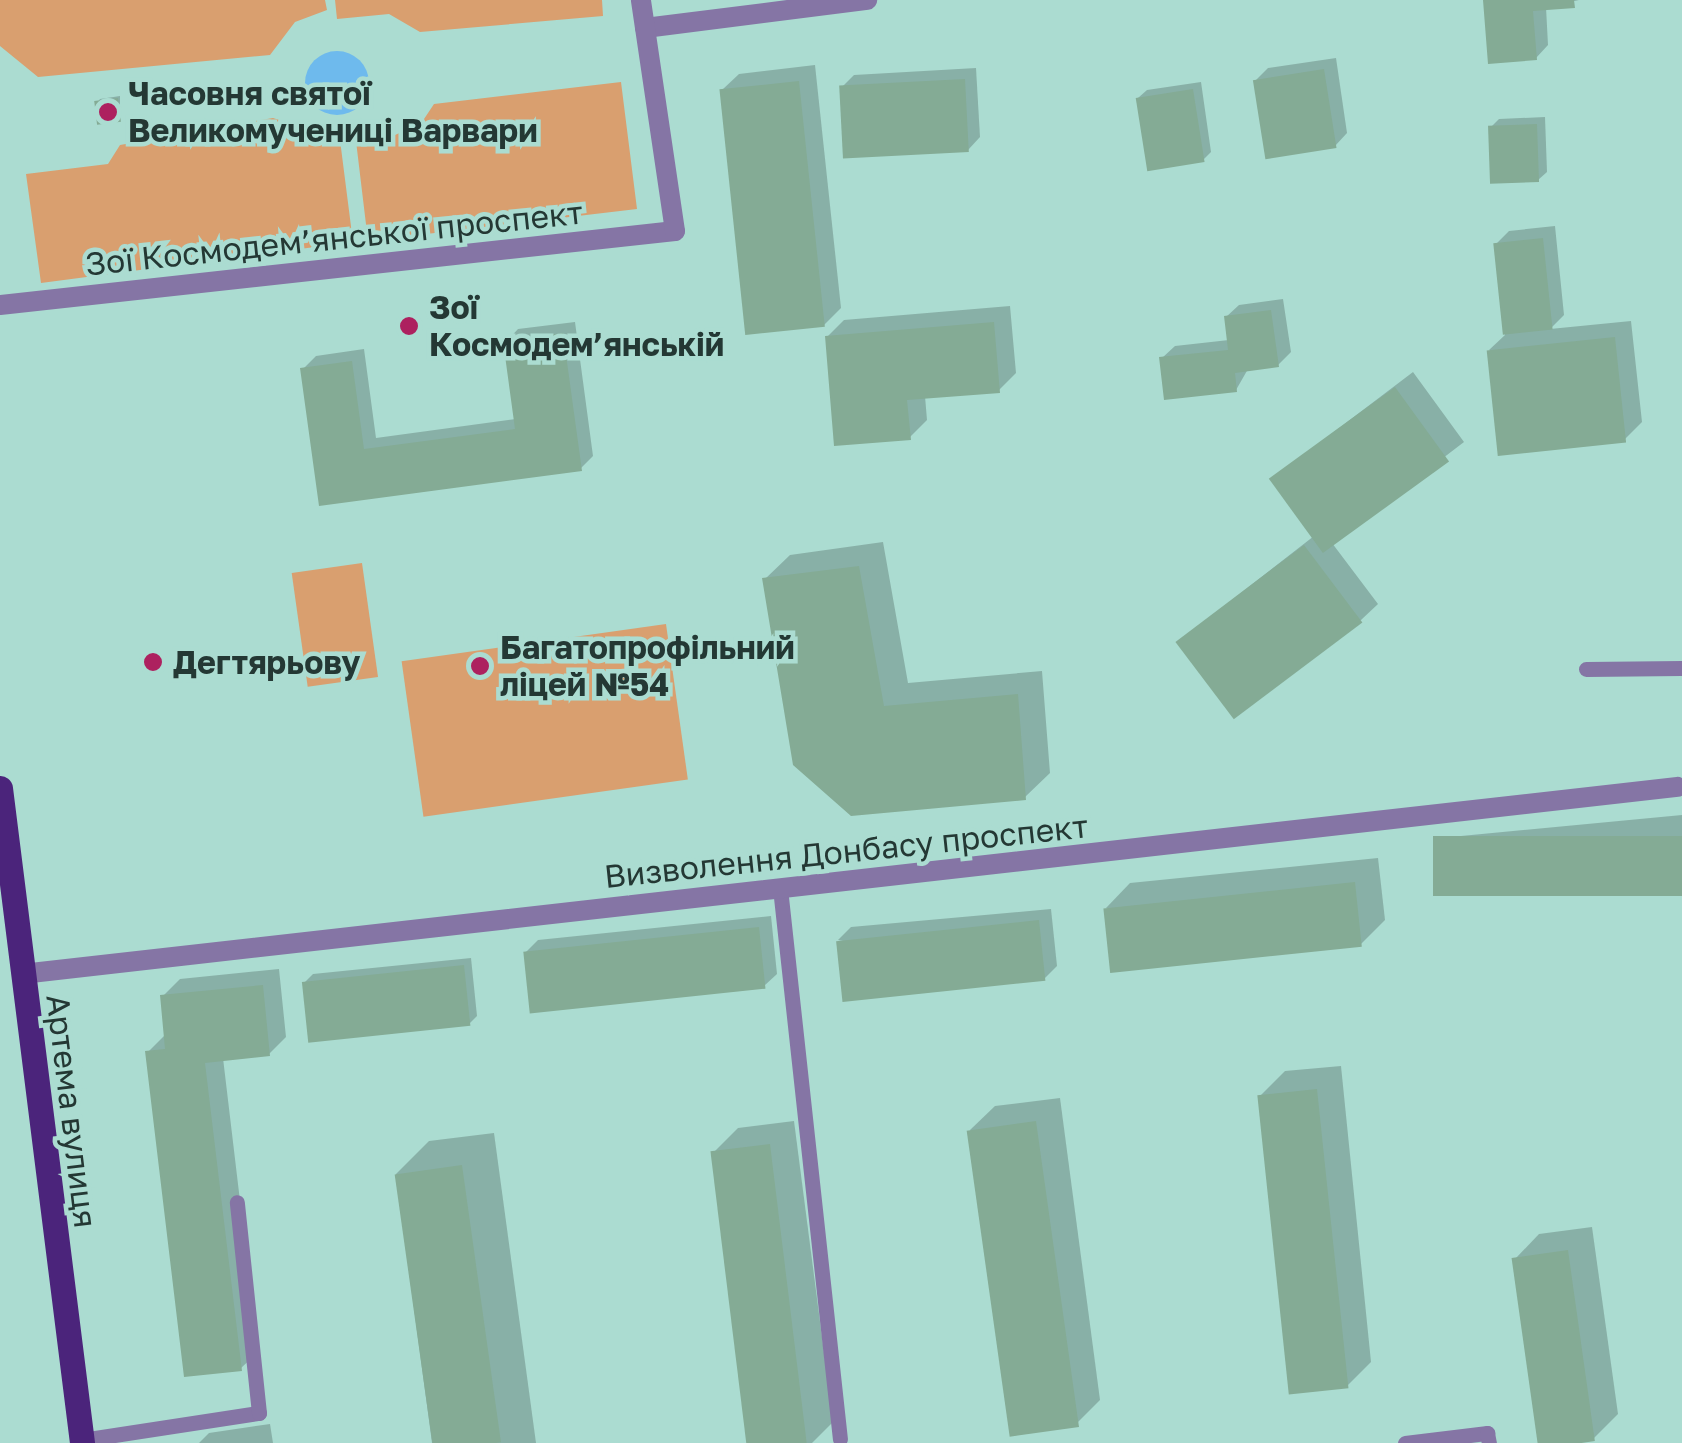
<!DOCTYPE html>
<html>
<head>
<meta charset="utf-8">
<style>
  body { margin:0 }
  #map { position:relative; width:1682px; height:1443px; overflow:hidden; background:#abdcd1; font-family:"Golos Text",sans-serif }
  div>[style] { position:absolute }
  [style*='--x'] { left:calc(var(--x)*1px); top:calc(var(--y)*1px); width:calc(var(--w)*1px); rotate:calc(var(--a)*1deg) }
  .green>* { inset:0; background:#d99f6f; transform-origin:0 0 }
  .water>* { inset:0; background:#6ebaed }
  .round { border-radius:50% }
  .shadow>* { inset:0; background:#0003 }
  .building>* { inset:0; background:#84ab95; transform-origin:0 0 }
  .service>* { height:15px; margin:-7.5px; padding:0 7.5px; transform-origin:7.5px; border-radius:7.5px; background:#8575a5 }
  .minor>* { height:20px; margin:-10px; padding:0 10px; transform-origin:10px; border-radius:10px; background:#8575a5 }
  .primary>* { height:25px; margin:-12.5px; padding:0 12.5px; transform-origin:12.5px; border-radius:12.5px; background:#4b247b }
  .dots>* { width:28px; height:28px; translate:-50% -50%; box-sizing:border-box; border:5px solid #abdcd1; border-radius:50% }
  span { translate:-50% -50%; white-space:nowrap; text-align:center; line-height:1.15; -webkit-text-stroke:9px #abdcd1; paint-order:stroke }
  .poi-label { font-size:32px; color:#243834; font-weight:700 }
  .left { translate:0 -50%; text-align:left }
  .street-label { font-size:32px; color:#243834 }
</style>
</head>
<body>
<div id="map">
  <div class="green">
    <i style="clip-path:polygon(0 0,325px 0,327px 10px,295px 22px,270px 55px,38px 77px,0 46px)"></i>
    <i style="clip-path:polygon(335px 0,602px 0,603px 16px,420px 32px,389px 14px,337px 19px)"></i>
    <i style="clip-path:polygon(621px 82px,637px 209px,368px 241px,356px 141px,391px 137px,422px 122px,434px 104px)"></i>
    <i style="clip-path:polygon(273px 118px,340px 140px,353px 242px,41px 283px,26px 174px,108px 164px,120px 145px)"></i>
    <i style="left:362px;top:563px;width:115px;height:71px;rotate:82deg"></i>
    <i style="left:666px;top:624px;width:157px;height:267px;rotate:82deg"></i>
  </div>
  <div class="water">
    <i class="round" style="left:305px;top:51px;width:64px;height:64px"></i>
  </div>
  <div class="shadow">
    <i style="clip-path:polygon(1485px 0,1579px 0,1546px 7px,1548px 45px,1536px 58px)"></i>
    <i style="clip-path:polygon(1336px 58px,1347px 133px,1335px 146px,1256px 80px,1268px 68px)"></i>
    <i style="clip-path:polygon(815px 65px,841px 308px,824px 325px,722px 90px,739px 74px)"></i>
    <i style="clip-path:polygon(976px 68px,980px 137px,968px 150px,842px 87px,854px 75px)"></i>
    <i style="clip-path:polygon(1201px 82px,1211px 152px,1203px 160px,1138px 98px,1147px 90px)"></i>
    <i style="clip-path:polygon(120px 96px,120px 119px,97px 103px,100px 99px)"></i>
    <i style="clip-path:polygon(1545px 117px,1547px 172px,1538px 180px,1491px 127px,1499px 119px)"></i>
    <i style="clip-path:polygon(1555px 226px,1564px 315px,1550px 329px,1631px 321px,1642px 422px,1625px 439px,1489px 350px,1505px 335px,1496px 244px,1509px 231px)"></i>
    <i style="clip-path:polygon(1283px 299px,1291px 352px,1278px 365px,1248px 369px,1236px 390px,1162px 358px,1175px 346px,1229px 340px,1226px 317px,1239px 305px)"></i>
    <i style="clip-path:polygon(1010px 306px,1016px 373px,999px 390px,925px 396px,927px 420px,910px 437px,827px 337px,844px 320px)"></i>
    <i style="clip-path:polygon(575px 322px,593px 456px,580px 469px,322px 503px,303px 369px,316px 356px,364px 349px,376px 438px,516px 419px,506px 342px,518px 329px)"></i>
    <i style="clip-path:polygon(1413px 372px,1464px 442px,1332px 543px,1378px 604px,1361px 620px,1178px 642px,1314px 536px,1272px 479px)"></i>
    <i style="clip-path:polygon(883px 542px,908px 683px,1042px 671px,1050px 773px,1025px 797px,852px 814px,765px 579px,790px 555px)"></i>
    <i style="clip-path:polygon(1682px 815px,1682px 894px,1437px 861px,1461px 836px)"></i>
    <i style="clip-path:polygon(1378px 858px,1385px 920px,1360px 945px,1106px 908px,1130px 883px)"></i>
    <i style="clip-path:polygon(1051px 909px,1057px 966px,1044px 979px,838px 940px,851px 927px)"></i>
    <i style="clip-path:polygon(771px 916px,777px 974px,764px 986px,525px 953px,538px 940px)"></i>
    <i style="clip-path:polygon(471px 958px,477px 1016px,469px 1024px,305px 982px,313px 974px)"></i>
    <i style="clip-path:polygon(279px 969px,286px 1037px,269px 1054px,223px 1058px,258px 1352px,241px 1368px,148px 1052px,166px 1034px,163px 996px,180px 979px)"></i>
    <i style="clip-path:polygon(1341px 1066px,1371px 1362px,1346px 1387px,1260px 1096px,1285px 1071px)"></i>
    <i style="clip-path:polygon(1060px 1098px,1100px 1400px,1076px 1424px,970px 1130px,995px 1106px)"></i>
    <i style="clip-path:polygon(794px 1121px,833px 1422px,812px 1443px,751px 1443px,714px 1152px,738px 1128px)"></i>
    <i style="clip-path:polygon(494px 1133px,536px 1443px,432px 1443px,396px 1174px,429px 1141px)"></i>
    <i style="clip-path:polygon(1592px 1227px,1618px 1414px,1594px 1438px,1541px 1443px,1515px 1259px,1539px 1234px)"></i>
    <i style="clip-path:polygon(270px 1424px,273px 1443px,199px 1443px,209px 1433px)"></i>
  </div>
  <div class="building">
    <i style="clip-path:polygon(1483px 0,1574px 0,1575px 8px,1533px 11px,1537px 60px,1488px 64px)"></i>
    <i style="left:1324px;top:69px;width:80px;height:72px;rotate:81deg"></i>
    <i style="left:965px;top:79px;width:73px;height:126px;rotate:87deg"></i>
    <i style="left:799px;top:81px;width:247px;height:80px;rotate:84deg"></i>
    <i style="left:1193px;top:89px;width:74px;height:58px;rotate:81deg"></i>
    <i style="left:118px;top:98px;width:24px;height:24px;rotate:83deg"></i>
    <i style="left:1537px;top:124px;width:58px;height:49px;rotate:88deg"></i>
    <i style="left:1543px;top:238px;width:92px;height:50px;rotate:84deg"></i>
    <i style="clip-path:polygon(1271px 310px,1279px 367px,1235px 373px,1237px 392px,1164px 400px,1159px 357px,1228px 350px,1224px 316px)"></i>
    <i style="clip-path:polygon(994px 322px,1000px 393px,907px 400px,911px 440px,834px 446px,825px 336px)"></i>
    <i style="clip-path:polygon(563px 333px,582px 471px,319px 506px,300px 368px,352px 361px,364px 449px,515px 429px,503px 341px)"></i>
    <i style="left:1615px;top:337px;width:106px;height:129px;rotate:84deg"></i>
    <i style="left:1395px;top:387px;width:92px;height:156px;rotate:54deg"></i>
    <i style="left:1304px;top:545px;width:97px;height:161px;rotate:53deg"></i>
    <i style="clip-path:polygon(859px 566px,884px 706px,1018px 694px,1026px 800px,851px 816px,793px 765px,762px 578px)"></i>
    <i style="left:1682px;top:836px;width:60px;height:249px;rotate:90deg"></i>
    <i style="left:1355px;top:882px;width:65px;height:253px;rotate:84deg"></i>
    <i style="left:1039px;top:920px;width:61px;height:204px;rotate:84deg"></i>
    <i style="left:759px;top:927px;width:62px;height:237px;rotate:84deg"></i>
    <i style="left:464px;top:965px;width:61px;height:163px;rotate:84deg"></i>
    <i style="clip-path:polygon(263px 985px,270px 1056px,205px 1063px,242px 1371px,184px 1377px,145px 1051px,165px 1049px,160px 995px)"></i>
    <i style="left:1317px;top:1089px;width:301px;height:60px;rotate:84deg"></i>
    <i style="left:1036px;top:1121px;width:309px;height:70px;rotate:82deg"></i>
    <i style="left:770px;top:1144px;width:301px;height:60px;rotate:83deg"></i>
    <i style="left:462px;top:1165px;width:280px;height:68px;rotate:82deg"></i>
    <i style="left:1568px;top:1250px;width:193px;height:57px;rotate:82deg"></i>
  </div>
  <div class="service">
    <i style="--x:1586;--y:669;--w:96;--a:-0.6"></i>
    <i style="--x:780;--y:888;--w:554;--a:83.79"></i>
    <i style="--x:82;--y:1440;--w:179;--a:-8.7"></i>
    <i style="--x:259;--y:1413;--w:212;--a:-96"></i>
    <i style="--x:1405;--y:1443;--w:83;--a:-7"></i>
    <i style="--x:1487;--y:1433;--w:10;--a:79"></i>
  </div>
  <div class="minor">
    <i style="--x:645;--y:28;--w:224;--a:-7.2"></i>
    <i style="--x:0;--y:305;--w:679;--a:-6.26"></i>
    <i style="--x:675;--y:231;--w:233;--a:-98.4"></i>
    <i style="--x:22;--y:974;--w:1666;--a:-6.45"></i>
  </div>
  <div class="primary">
    <i style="--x:0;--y:788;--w:660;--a:82.86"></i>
  </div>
  <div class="dots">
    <i style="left:108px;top:112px;background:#ad215f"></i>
    <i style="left:409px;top:326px;background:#ad215f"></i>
    <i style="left:153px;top:662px;background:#ad215f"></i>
    <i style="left:480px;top:666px;background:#ad215f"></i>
  </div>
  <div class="poi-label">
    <span class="left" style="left:128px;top:112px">Часовня святої<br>Великомучениці Варвари</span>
    <span class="left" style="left:429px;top:326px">Зої<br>Космодем’янській</span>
    <span class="left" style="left:500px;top:666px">Багатопрофільний<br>ліцей №54</span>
    <span class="left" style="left:173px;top:662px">Дегтярьову</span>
  </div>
  <div class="street-label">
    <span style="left:334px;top:238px;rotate:-6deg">Зої Космодем’янської проспект</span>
    <span style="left:846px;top:851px;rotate:-6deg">Визволення Донбасу проспект</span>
    <span style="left:72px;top:1111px;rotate:83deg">Артема вулиця</span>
  </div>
</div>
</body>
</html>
